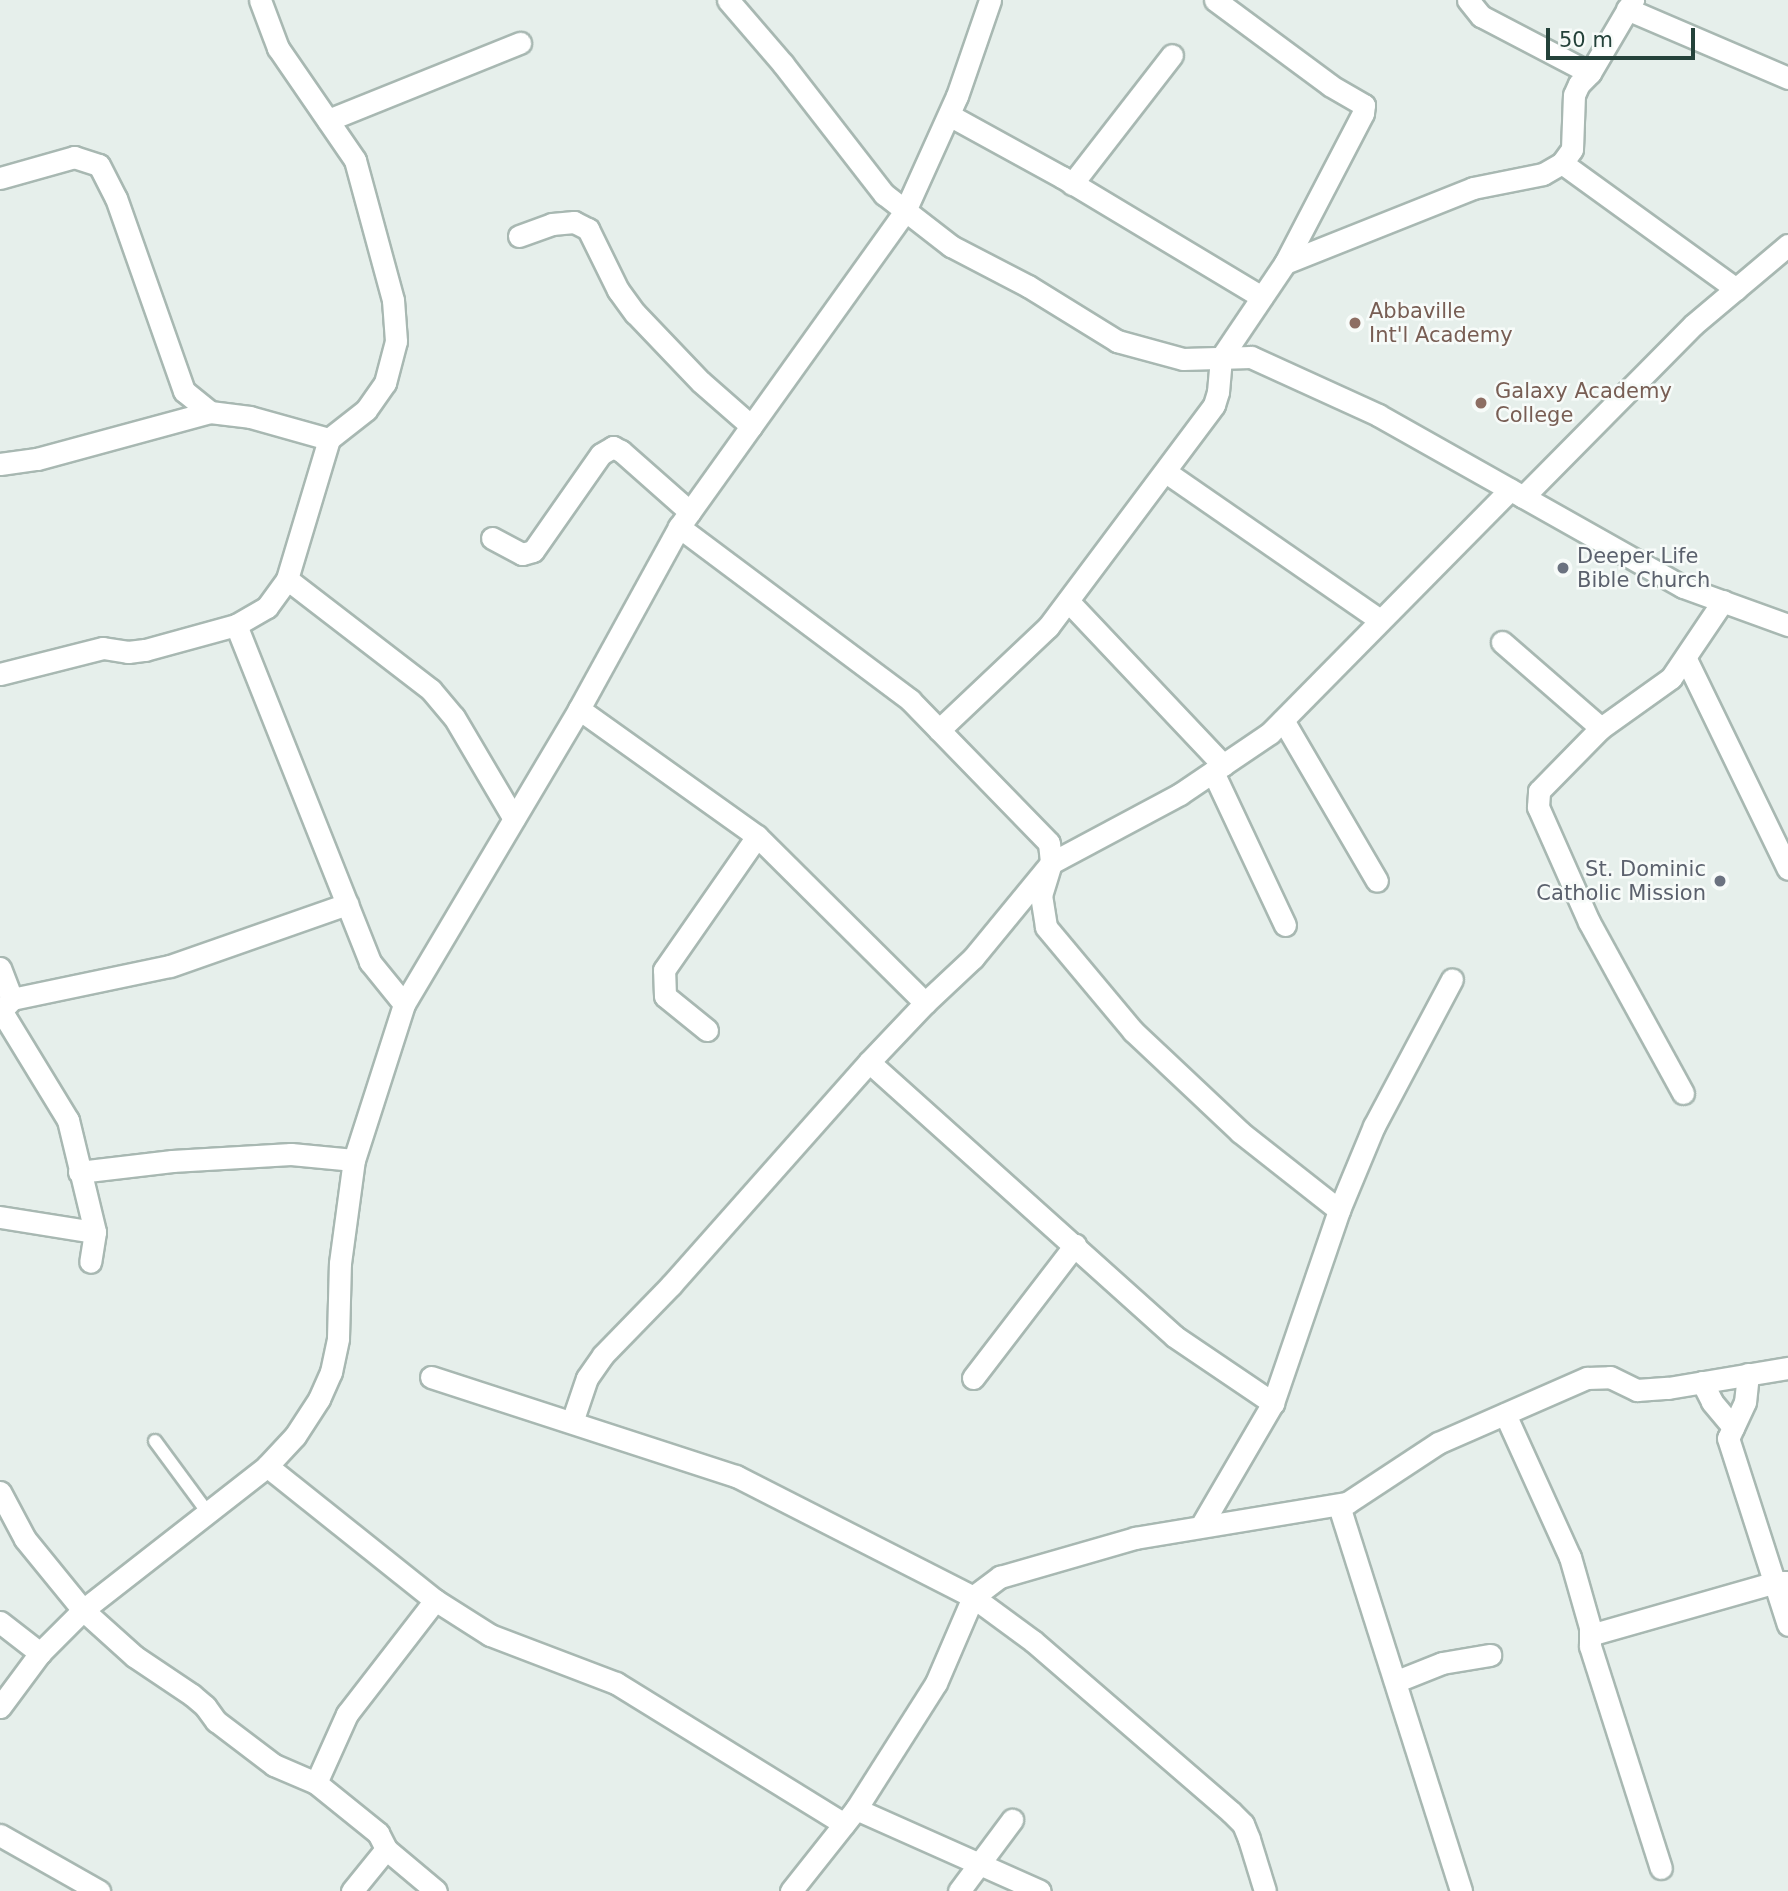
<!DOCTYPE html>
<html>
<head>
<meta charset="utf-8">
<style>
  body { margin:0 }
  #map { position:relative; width:1788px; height:1891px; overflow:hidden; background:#e6efeb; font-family:"DejaVu Sans",sans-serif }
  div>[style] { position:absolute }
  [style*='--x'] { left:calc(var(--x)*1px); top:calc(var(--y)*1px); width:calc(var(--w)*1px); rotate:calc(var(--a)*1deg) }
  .roads { filter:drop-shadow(2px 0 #a8b8b2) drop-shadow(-2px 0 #a8b8b2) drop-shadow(0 2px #a8b8b2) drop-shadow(0 -2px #a8b8b2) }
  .lane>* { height:12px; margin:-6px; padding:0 6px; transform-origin:6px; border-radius:6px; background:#fff }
  .street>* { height:21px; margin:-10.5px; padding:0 10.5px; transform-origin:10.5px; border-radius:10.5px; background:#fff }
  .dots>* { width:19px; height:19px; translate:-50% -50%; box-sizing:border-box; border:4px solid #f7fbf9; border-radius:50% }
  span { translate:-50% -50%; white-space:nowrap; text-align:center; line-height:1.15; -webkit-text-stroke:5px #f7fbf9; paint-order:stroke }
  .education-label { font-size:21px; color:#785e54 }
  .left { translate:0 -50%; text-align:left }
  .worship-label { font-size:21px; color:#5b616d }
  .right { translate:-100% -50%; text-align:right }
  .scale { position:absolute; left:1546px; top:28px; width:149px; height:32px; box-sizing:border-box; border:4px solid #24423a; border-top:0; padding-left:9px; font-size:21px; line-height:24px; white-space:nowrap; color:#24423a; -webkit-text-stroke:5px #f7fbf9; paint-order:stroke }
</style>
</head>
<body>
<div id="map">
  <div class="roads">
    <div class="lane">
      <i style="--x:155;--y:1441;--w:89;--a:53.6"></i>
    </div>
    <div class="street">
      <i style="--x:728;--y:0;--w:84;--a:49.3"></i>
      <i style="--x:783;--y:64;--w:165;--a:52.2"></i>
      <i style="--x:884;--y:194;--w:85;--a:37.8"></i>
      <i style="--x:951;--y:246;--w:87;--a:27.5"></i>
      <i style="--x:1028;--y:286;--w:105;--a:31.7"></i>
      <i style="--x:1117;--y:341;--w:68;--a:15.3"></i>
      <i style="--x:1183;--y:359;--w:68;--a:-1.7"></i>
      <i style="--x:1251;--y:357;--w:140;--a:24.5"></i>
      <i style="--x:1378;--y:415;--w:350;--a:29.4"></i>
      <i style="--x:1683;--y:587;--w:112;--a:19.9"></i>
      <i style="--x:1468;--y:0;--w:21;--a:51"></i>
      <i style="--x:1481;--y:16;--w:123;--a:27.6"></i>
      <i style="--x:1627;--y:9;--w:175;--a:23.2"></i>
      <i style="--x:949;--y:115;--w:129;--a:28.8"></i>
      <i style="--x:1062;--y:177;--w:233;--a:31"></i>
      <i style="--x:328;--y:120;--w:207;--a:-21.9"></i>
      <i style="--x:1562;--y:163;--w:215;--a:35.9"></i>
      <i style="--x:0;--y:178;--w:77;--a:-15.8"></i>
      <i style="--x:74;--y:157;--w:26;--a:18"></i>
      <i style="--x:99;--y:165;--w:37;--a:63"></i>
      <i style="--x:116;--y:198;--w:205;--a:70.6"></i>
      <i style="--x:184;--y:391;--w:33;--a:39"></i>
      <i style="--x:1072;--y:184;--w:163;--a:-52.2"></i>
      <i style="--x:519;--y:236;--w:35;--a:-20"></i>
      <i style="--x:552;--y:224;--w:22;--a:-5"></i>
      <i style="--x:574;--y:222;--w:16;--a:27"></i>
      <i style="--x:588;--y:229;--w:68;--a:63.8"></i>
      <i style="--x:618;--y:290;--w:29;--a:54"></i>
      <i style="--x:635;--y:313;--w:95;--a:46.3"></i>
      <i style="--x:701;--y:382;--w:67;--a:41.3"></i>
      <i style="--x:1285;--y:263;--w:202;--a:-21.7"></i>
      <i style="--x:1473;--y:188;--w:71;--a:-11.3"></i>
      <i style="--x:1543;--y:174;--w:22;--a:-30"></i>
      <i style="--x:1562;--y:163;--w:17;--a:-54"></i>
      <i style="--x:1572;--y:149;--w:54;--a:-87.9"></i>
      <i style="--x:1574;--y:95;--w:12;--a:-66"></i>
      <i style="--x:1579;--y:84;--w:16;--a:-45"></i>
      <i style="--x:1590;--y:73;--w:85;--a:-59.5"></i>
      <i style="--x:0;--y:464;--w:37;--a:-8"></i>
      <i style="--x:37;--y:459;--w:179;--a:-15.2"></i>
      <i style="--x:210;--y:412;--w:40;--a:7.1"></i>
      <i style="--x:250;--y:417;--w:82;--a:15.6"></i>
      <i style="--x:1166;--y:472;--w:260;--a:34.7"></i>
      <i style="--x:1523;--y:497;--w:242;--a:-45.3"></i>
      <i style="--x:1693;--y:325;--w:124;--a:-40.1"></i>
      <i style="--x:679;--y:527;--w:289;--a:36.8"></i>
      <i style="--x:910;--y:700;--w:199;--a:45.8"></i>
      <i style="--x:1049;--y:843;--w:20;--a:84"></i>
      <i style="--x:1051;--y:863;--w:34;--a:107"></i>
      <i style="--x:1041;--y:895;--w:32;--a:81"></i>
      <i style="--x:1046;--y:927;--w:136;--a:50.1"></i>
      <i style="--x:1133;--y:1031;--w:147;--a:43.3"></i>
      <i style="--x:1240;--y:1132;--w:126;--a:38.2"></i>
      <i style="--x:492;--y:538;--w:34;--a:28"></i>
      <i style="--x:522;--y:554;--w:11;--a:-15"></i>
      <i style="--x:533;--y:551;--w:118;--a:-55"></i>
      <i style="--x:601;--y:454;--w:14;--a:-30"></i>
      <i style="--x:613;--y:447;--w:9;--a:27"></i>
      <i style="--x:621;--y:451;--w:92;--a:41.5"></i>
      <i style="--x:287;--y:579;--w:182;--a:37.6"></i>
      <i style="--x:431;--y:690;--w:35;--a:50"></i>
      <i style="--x:454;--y:717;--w:118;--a:59.5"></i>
      <i style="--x:1068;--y:601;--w:226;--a:46.6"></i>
      <i style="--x:236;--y:625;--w:363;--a:68.3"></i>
      <i style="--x:370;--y:962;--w:54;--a:51"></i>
      <i style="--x:1502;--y:642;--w:131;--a:41"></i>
      <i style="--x:1686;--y:659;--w:233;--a:64.1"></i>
      <i style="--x:0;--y:674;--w:106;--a:-14.2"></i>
      <i style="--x:103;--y:648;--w:25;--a:9"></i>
      <i style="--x:128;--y:652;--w:17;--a:-7"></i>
      <i style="--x:145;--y:650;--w:94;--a:-15.4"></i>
      <i style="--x:236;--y:625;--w:36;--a:-30"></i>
      <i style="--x:267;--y:607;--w:34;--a:-54"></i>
      <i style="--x:287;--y:579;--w:146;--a:-73.3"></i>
      <i style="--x:329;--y:439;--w:47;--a:-38.1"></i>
      <i style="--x:366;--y:410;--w:33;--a:-55"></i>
      <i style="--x:385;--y:383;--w:43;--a:-75.3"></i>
      <i style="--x:396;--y:341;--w:41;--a:-94.2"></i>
      <i style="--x:393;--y:300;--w:145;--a:-105.2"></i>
      <i style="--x:355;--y:160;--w:136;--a:-124.5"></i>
      <i style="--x:278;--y:48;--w:51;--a:-110.6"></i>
      <i style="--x:579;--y:709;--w:219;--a:35.5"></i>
      <i style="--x:757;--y:836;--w:237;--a:44.8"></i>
      <i style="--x:1283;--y:720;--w:186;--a:59.7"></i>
      <i style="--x:939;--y:730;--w:150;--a:-43.4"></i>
      <i style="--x:1048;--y:627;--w:277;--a:-53.2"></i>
      <i style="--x:1214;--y:405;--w:14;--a:-73"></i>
      <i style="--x:1218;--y:392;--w:34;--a:-85"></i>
      <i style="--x:1221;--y:358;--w:115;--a:-56"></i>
      <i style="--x:1285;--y:263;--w:169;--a:-62.5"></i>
      <i style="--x:1363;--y:113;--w:8;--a:-83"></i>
      <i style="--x:1364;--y:105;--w:39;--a:-150"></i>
      <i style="--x:1330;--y:85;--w:143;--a:-143.5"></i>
      <i style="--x:1213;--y:772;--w:169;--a:64.8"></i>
      <i style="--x:0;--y:968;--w:33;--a:69"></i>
      <i style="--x:0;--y:1012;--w:18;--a:-47"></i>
      <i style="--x:12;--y:999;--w:161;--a:-11.8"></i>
      <i style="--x:170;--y:966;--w:188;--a:-19.3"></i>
      <i style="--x:2;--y:1012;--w:127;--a:58.6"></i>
      <i style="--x:68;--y:1120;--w:115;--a:76.4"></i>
      <i style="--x:95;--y:1232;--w:30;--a:99"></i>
      <i style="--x:707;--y:1030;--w:54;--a:-141"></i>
      <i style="--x:665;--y:996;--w:26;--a:-92"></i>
      <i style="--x:664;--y:970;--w:163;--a:-55.2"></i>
      <i style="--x:869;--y:1062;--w:410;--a:41.9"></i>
      <i style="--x:1174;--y:1336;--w:120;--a:34.1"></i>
      <i style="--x:1683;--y:1093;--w:195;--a:-118.8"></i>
      <i style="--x:1589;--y:922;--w:126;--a:-113.9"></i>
      <i style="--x:1538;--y:807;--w:16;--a:-86"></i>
      <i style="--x:1539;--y:791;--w:88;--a:-45.5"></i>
      <i style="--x:1601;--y:728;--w:86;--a:-35.5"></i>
      <i style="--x:1671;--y:678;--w:93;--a:-56"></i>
      <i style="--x:79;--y:1172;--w:94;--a:-6.7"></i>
      <i style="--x:172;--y:1161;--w:119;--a:-3.4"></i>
      <i style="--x:291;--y:1154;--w:63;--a:5.4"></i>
      <i style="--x:0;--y:1217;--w:96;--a:9"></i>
      <i style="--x:1748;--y:1374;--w:28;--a:96"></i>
      <i style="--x:1745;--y:1402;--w:40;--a:115"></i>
      <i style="--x:1728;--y:1438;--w:196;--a:72.2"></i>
      <i style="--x:431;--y:1377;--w:321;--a:18"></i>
      <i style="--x:736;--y:1476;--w:266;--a:27"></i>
      <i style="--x:973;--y:1597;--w:74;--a:36.3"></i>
      <i style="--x:1033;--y:1641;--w:262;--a:40.8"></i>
      <i style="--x:1231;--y:1812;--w:17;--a:45"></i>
      <i style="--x:1243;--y:1824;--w:16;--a:68"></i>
      <i style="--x:1249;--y:1839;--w:54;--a:72.9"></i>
      <i style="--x:973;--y:1378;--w:168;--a:-52.5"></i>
      <i style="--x:1702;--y:1382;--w:22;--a:63"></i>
      <i style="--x:1712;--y:1402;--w:33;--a:50"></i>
      <i style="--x:1505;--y:1414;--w:157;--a:65.6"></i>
      <i style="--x:1570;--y:1557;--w:73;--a:74.1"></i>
      <i style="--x:1590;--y:1627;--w:19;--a:90"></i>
      <i style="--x:1590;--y:1646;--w:233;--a:72.3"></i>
      <i style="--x:572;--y:1422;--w:46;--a:-71.2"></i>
      <i style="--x:587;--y:1378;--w:28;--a:-55"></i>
      <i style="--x:603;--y:1355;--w:98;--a:-45.8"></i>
      <i style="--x:671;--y:1285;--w:298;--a:-48.4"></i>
      <i style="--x:869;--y:1062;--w:81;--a:-46.5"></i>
      <i style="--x:925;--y:1003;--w:66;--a:-43.2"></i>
      <i style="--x:973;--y:958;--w:123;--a:-50.6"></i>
      <i style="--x:1051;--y:863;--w:146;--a:-28.1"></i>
      <i style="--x:1180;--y:794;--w:109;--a:-34.1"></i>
      <i style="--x:1270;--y:733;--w:342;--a:-45.4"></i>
      <i style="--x:267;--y:1466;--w:215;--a:38.6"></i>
      <i style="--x:435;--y:1600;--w:65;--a:32.5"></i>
      <i style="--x:490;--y:1635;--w:135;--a:20.9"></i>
      <i style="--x:616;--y:1683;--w:268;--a:31.7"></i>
      <i style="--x:0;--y:1492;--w:53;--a:62"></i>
      <i style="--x:25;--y:1539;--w:92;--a:50.8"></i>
      <i style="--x:83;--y:1610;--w:69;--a:42"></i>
      <i style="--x:134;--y:1656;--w:70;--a:33.9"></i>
      <i style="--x:192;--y:1695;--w:17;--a:40"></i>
      <i style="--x:205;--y:1706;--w:19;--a:54"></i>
      <i style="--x:216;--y:1721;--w:73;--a:37.2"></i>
      <i style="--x:274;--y:1765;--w:46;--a:23.2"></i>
      <i style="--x:316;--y:1783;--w:80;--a:38.9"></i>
      <i style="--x:378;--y:1833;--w:18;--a:63"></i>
      <i style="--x:386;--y:1849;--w:65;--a:40"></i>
      <i style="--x:1339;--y:1506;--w:404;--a:72.4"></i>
      <i style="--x:1201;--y:1526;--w:143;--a:-59.7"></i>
      <i style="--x:1273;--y:1403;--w:204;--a:-71.1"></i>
      <i style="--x:1339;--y:1210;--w:91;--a:-67.4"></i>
      <i style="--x:1374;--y:1126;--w:166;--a:-62"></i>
      <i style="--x:0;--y:1622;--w:51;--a:37.8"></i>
      <i style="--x:1590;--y:1635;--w:193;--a:-15.9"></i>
      <i style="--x:1776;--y:1582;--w:12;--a:0"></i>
      <i style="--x:1397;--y:1681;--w:48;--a:-21.8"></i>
      <i style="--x:1442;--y:1663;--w:49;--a:-9.5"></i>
      <i style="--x:0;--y:1707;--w:67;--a:-53.5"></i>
      <i style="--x:40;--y:1653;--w:61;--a:-45"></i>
      <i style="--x:83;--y:1610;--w:234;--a:-38"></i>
      <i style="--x:267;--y:1466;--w:41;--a:-47"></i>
      <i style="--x:295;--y:1436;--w:44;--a:-57"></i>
      <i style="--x:319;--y:1399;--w:30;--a:-66"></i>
      <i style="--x:331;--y:1372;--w:35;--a:-78"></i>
      <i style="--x:338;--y:1338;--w:75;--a:-88.5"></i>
      <i style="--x:340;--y:1263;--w:104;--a:-82.3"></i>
      <i style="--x:354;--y:1160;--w:164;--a:-72.2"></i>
      <i style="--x:404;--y:1004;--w:343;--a:-59.3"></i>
      <i style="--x:579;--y:709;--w:208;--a:-61.2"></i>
      <i style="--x:679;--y:527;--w:388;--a:-54.4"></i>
      <i style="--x:905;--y:211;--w:126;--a:-65.7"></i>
      <i style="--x:957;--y:96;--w:102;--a:-71"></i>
      <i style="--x:316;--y:1783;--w:76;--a:-65.8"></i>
      <i style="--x:347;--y:1714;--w:144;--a:-52.3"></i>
      <i style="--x:856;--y:1809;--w:201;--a:24"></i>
      <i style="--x:0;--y:1835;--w:114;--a:29.5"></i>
      <i style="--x:352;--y:1891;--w:54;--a:-51"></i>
      <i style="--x:791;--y:1891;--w:105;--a:-51.6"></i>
      <i style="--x:856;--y:1809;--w:149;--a:-57.6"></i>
      <i style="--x:936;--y:1683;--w:94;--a:-66.7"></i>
      <i style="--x:973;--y:1597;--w:34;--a:-37"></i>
      <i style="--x:1000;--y:1577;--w:141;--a:-16.1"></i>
      <i style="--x:1135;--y:1538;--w:215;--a:-9.4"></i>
      <i style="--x:1347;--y:1503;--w:109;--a:-33.4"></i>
      <i style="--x:1438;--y:1443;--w:163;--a:-23.6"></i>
      <i style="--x:1587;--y:1378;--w:23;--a:-2"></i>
      <i style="--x:1610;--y:1377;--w:30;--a:26"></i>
      <i style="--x:1637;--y:1390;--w:31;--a:-4"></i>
      <i style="--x:1668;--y:1388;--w:122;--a:-9.5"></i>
      <i style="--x:959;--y:1891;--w:89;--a:-53.3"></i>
    </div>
  </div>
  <div class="dots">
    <i style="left:1355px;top:323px;background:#8d6e63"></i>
    <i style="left:1481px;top:403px;background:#8d6e63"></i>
    <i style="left:1563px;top:568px;background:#6b7280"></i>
    <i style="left:1720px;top:881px;background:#6b7280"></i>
  </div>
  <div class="education-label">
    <span class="left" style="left:1369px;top:323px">Abbaville<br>Int'l Academy</span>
    <span class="left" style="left:1495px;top:403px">Galaxy Academy<br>College</span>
  </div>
  <div class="worship-label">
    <span class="left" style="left:1577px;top:568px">Deeper Life<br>Bible Church</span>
    <span class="right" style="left:1706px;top:881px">St. Dominic<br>Catholic Mission</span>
  </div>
  <div class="scale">50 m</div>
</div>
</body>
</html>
